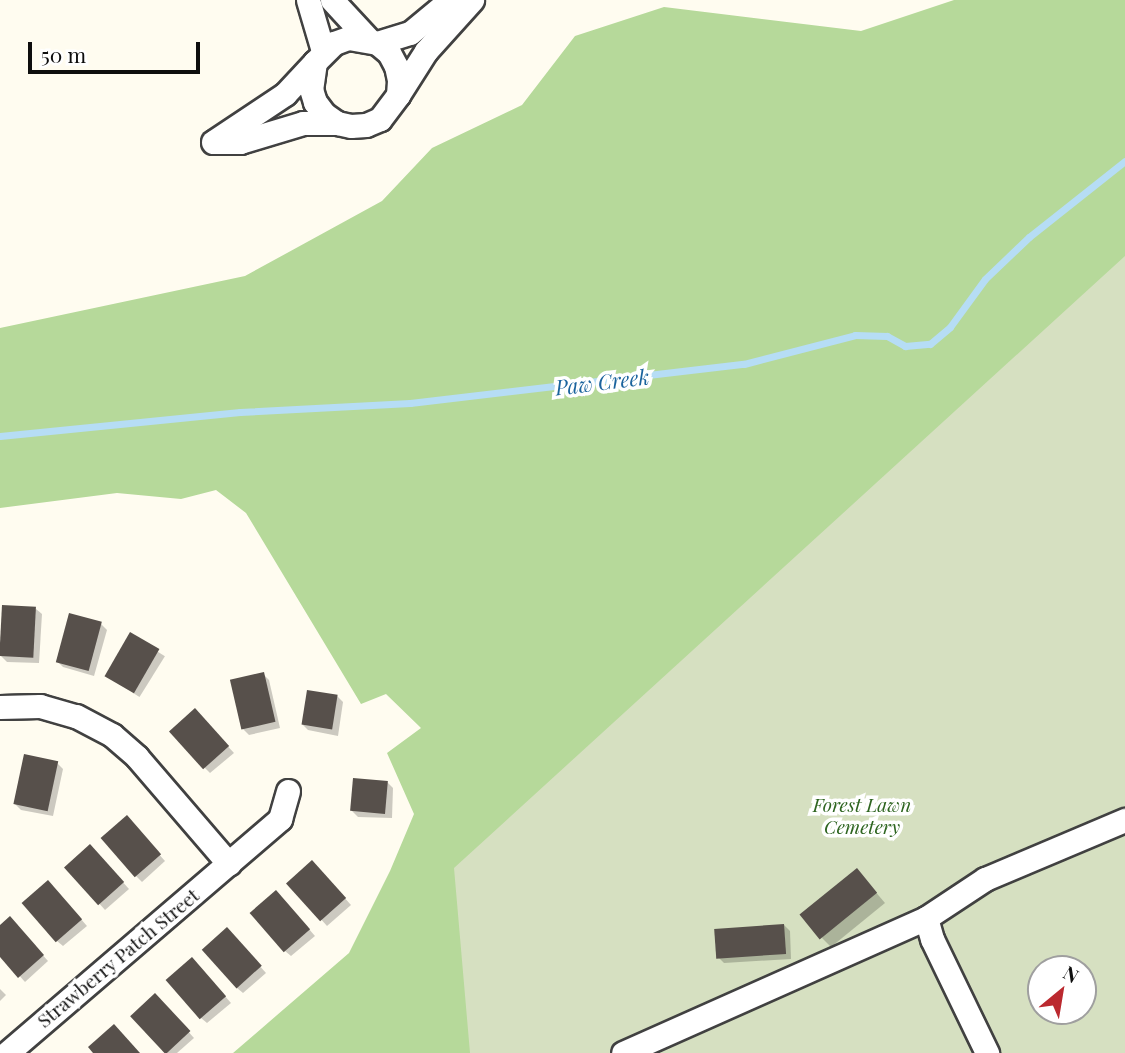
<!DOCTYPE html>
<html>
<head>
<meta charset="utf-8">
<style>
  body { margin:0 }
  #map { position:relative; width:1125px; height:1053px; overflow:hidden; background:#fffcf0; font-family:"Playfair Display",serif }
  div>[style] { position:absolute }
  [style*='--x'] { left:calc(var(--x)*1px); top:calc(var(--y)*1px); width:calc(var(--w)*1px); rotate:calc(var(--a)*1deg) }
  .forest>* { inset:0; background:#b6d99a }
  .cemetery>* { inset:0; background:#d6e0c1 }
  .shadow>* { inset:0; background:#0003; transform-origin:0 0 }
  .stream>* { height:7px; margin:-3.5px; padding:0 3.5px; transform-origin:3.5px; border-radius:3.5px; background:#b6ddf5 }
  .building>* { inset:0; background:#57504b; transform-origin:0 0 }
  .roads { filter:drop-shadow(2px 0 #414141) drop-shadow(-2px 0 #414141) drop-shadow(0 2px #414141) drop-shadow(0 -2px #414141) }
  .minor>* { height:23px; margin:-11.5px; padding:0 11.5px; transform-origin:11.5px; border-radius:11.5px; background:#fff }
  span { translate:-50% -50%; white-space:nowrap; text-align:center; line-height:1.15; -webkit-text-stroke:7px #fff; paint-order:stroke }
  .park-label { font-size:19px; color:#2e6520; font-style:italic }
  .street-label { font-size:19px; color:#0e0e0e }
  .water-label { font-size:21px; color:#1a639d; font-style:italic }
  .north { position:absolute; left:1027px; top:955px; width:70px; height:70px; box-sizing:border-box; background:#fff; border:2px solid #9f9f9f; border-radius:50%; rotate:30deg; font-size:19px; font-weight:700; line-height:28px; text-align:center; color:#0e0e0e }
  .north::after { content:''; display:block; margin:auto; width:24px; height:32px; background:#bb292f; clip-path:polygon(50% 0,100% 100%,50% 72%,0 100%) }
  .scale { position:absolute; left:28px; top:42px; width:172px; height:32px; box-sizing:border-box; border:4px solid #0e0e0e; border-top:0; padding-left:9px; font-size:21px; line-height:24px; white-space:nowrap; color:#0e0e0e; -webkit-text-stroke:5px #fff; paint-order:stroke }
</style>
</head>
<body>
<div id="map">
  <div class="forest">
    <i style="clip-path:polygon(954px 0,1125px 0,1125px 782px,636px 1053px,233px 1053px,349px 953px,390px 871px,414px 814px,387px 753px,421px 728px,386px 694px,361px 704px,246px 513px,216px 490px,181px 499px,117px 493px,0 508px,0 328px,245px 276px,382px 201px,432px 148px,522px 105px,575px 36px,664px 7px,861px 31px)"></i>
  </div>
  <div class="cemetery">
    <i style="clip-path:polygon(evenodd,1125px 256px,1125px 1053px,470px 1053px,454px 868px,1125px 256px,1041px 969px,1083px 969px,1083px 1011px,1041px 1011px,1041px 969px)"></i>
  </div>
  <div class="shadow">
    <i style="clip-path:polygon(36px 609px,42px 614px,39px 663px,7px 662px,1px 656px)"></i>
    <i style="clip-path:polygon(101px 624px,107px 630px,94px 676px,63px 667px,57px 661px)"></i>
    <i style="left:131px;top:635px;width:40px;height:48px;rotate:32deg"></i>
    <i style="clip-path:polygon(263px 674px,269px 680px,280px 728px,249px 735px,243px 729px)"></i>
    <i style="clip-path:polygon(337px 696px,343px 702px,338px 736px,308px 730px,302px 724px)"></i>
    <i style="clip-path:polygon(200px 716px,234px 753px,210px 773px,205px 768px)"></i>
    <i style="clip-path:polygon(57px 763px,63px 769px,53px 816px,21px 810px,15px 804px)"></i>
    <i style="clip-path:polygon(387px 782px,393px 788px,392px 818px,358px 817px,352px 811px)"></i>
    <i style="clip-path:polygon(132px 824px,165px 861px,142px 882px,136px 876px)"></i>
    <i style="clip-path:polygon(96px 852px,129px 889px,105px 910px,67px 867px)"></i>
    <i style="clip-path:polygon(318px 868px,351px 905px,327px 926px,289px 883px)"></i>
    <i style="clip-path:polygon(857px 870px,885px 903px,831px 947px,822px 938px)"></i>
    <i style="clip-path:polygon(54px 888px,87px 926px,63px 946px,57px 941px)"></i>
    <i style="clip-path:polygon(282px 898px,315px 936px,291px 956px,285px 951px)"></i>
    <i style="clip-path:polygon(15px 924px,48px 961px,25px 982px,0 954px,0 927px)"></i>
    <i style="clip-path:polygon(784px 925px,790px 931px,791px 959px,724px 963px,718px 957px)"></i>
    <i style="clip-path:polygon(233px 936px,266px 973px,243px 993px,237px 988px)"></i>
    <i style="clip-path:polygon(198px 965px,231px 1003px,207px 1023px,201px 1018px)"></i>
    <i style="clip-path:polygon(0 989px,6px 995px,0 1001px)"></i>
    <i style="clip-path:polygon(161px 1001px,194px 1038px,177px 1053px,165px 1053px,132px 1016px)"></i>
  </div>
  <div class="stream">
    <i style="--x:0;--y:436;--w:241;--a:-5.7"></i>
    <i style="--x:240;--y:412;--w:170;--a:-3"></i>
    <i style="--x:410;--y:403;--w:336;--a:-6.7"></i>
    <i style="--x:744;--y:364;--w:115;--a:-14.6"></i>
    <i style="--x:855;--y:335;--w:32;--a:2"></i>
    <i style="--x:887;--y:336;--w:21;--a:29"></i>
    <i style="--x:905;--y:346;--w:25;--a:-5"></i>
    <i style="--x:930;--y:344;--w:26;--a:-40"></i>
    <i style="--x:950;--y:327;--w:59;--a:-53.9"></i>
    <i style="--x:985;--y:279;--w:61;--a:-43.7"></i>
    <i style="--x:1029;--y:237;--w:122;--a:-38.4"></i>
  </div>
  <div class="building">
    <i style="left:2px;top:605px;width:34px;height:51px;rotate:3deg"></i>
    <i style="left:69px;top:613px;width:34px;height:51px;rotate:15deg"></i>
    <i style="left:130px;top:632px;width:34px;height:51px;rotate:30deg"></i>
    <i style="left:264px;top:672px;width:51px;height:35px;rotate:77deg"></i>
    <i style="left:307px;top:690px;width:31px;height:35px;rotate:9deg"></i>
    <i style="left:195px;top:708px;width:51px;height:35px;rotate:48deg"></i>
    <i style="left:24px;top:754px;width:35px;height:51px;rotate:12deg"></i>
    <i style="left:353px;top:778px;width:35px;height:33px;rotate:5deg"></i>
    <i style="left:127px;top:815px;width:52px;height:35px;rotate:49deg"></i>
    <i style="left:90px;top:844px;width:51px;height:35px;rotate:48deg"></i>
    <i style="left:312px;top:860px;width:51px;height:35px;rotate:48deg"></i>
    <i style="left:857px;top:868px;width:32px;height:74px;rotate:51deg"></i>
    <i style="left:48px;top:880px;width:52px;height:35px;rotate:49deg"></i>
    <i style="left:276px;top:890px;width:52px;height:35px;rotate:49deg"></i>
    <i style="clip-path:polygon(10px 916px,44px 955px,18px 978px,0 957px,0 925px)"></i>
    <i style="left:784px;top:924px;width:30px;height:70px;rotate:86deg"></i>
    <i style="left:227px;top:927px;width:52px;height:34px;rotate:48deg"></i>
    <i style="left:192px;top:957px;width:52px;height:35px;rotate:49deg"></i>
    <i style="left:155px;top:993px;width:52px;height:34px;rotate:47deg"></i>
    <i style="clip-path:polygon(114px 1024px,140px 1053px,93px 1053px,88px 1047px)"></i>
  </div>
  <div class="roads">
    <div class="minor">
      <i style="--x:308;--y:0;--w:53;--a:73.6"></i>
      <i style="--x:332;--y:0;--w:56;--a:47.2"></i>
      <i style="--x:377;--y:43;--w:34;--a:-17"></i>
      <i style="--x:410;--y:33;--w:52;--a:-39.5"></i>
      <i style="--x:398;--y:95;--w:52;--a:-57.5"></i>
      <i style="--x:426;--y:51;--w:69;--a:-48"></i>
      <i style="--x:216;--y:140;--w:83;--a:-33.7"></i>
      <i style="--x:285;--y:94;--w:42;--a:-46.9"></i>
      <i style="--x:213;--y:142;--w:27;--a:0"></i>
      <i style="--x:240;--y:142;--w:66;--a:-16.8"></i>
      <i style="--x:303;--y:123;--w:34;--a:0"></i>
      <i style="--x:337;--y:123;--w:14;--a:12"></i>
      <i style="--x:351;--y:126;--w:15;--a:-4"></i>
      <i style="--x:366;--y:125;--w:15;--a:-23"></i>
      <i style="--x:380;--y:119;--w:30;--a:-53"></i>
      <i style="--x:398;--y:95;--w:15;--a:-86"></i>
      <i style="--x:399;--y:80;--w:14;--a:-102"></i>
      <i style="--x:396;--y:66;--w:15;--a:-118"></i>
      <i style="--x:389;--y:53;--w:16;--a:-140"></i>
      <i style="--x:377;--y:43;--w:29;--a:-170"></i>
      <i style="--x:348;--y:38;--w:15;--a:160"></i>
      <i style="--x:334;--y:43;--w:27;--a:135"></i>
      <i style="--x:315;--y:62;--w:27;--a:98"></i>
      <i style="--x:311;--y:89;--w:14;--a:73"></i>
      <i style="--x:315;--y:102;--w:15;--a:53"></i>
      <i style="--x:324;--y:114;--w:16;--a:35"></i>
      <i style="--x:0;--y:707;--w:40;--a:-1.4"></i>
      <i style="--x:40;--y:706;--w:37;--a:16"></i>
      <i style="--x:76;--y:716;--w:41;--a:27.8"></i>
      <i style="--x:112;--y:735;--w:33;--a:41"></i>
      <i style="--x:137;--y:757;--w:141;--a:49.3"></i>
      <i style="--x:926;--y:918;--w:22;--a:74"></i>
      <i style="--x:932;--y:939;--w:127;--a:64.2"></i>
      <i style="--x:7;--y:1053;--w:360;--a:-40.6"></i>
      <i style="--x:280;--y:819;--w:29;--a:-74"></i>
      <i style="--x:623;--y:1053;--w:332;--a:-24"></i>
      <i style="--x:926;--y:918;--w:71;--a:-33.5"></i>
      <i style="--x:985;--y:879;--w:152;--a:-22.9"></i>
    </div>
  </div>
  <div class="park-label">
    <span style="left:862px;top:816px">Forest Lawn<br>Cemetery</span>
  </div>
  <div class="street-label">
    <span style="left:118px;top:958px;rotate:-40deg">Strawberry Patch Street</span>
  </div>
  <div class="water-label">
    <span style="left:602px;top:381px;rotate:-7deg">Paw Creek</span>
  </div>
  <div class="north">N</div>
  <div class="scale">50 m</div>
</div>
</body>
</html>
